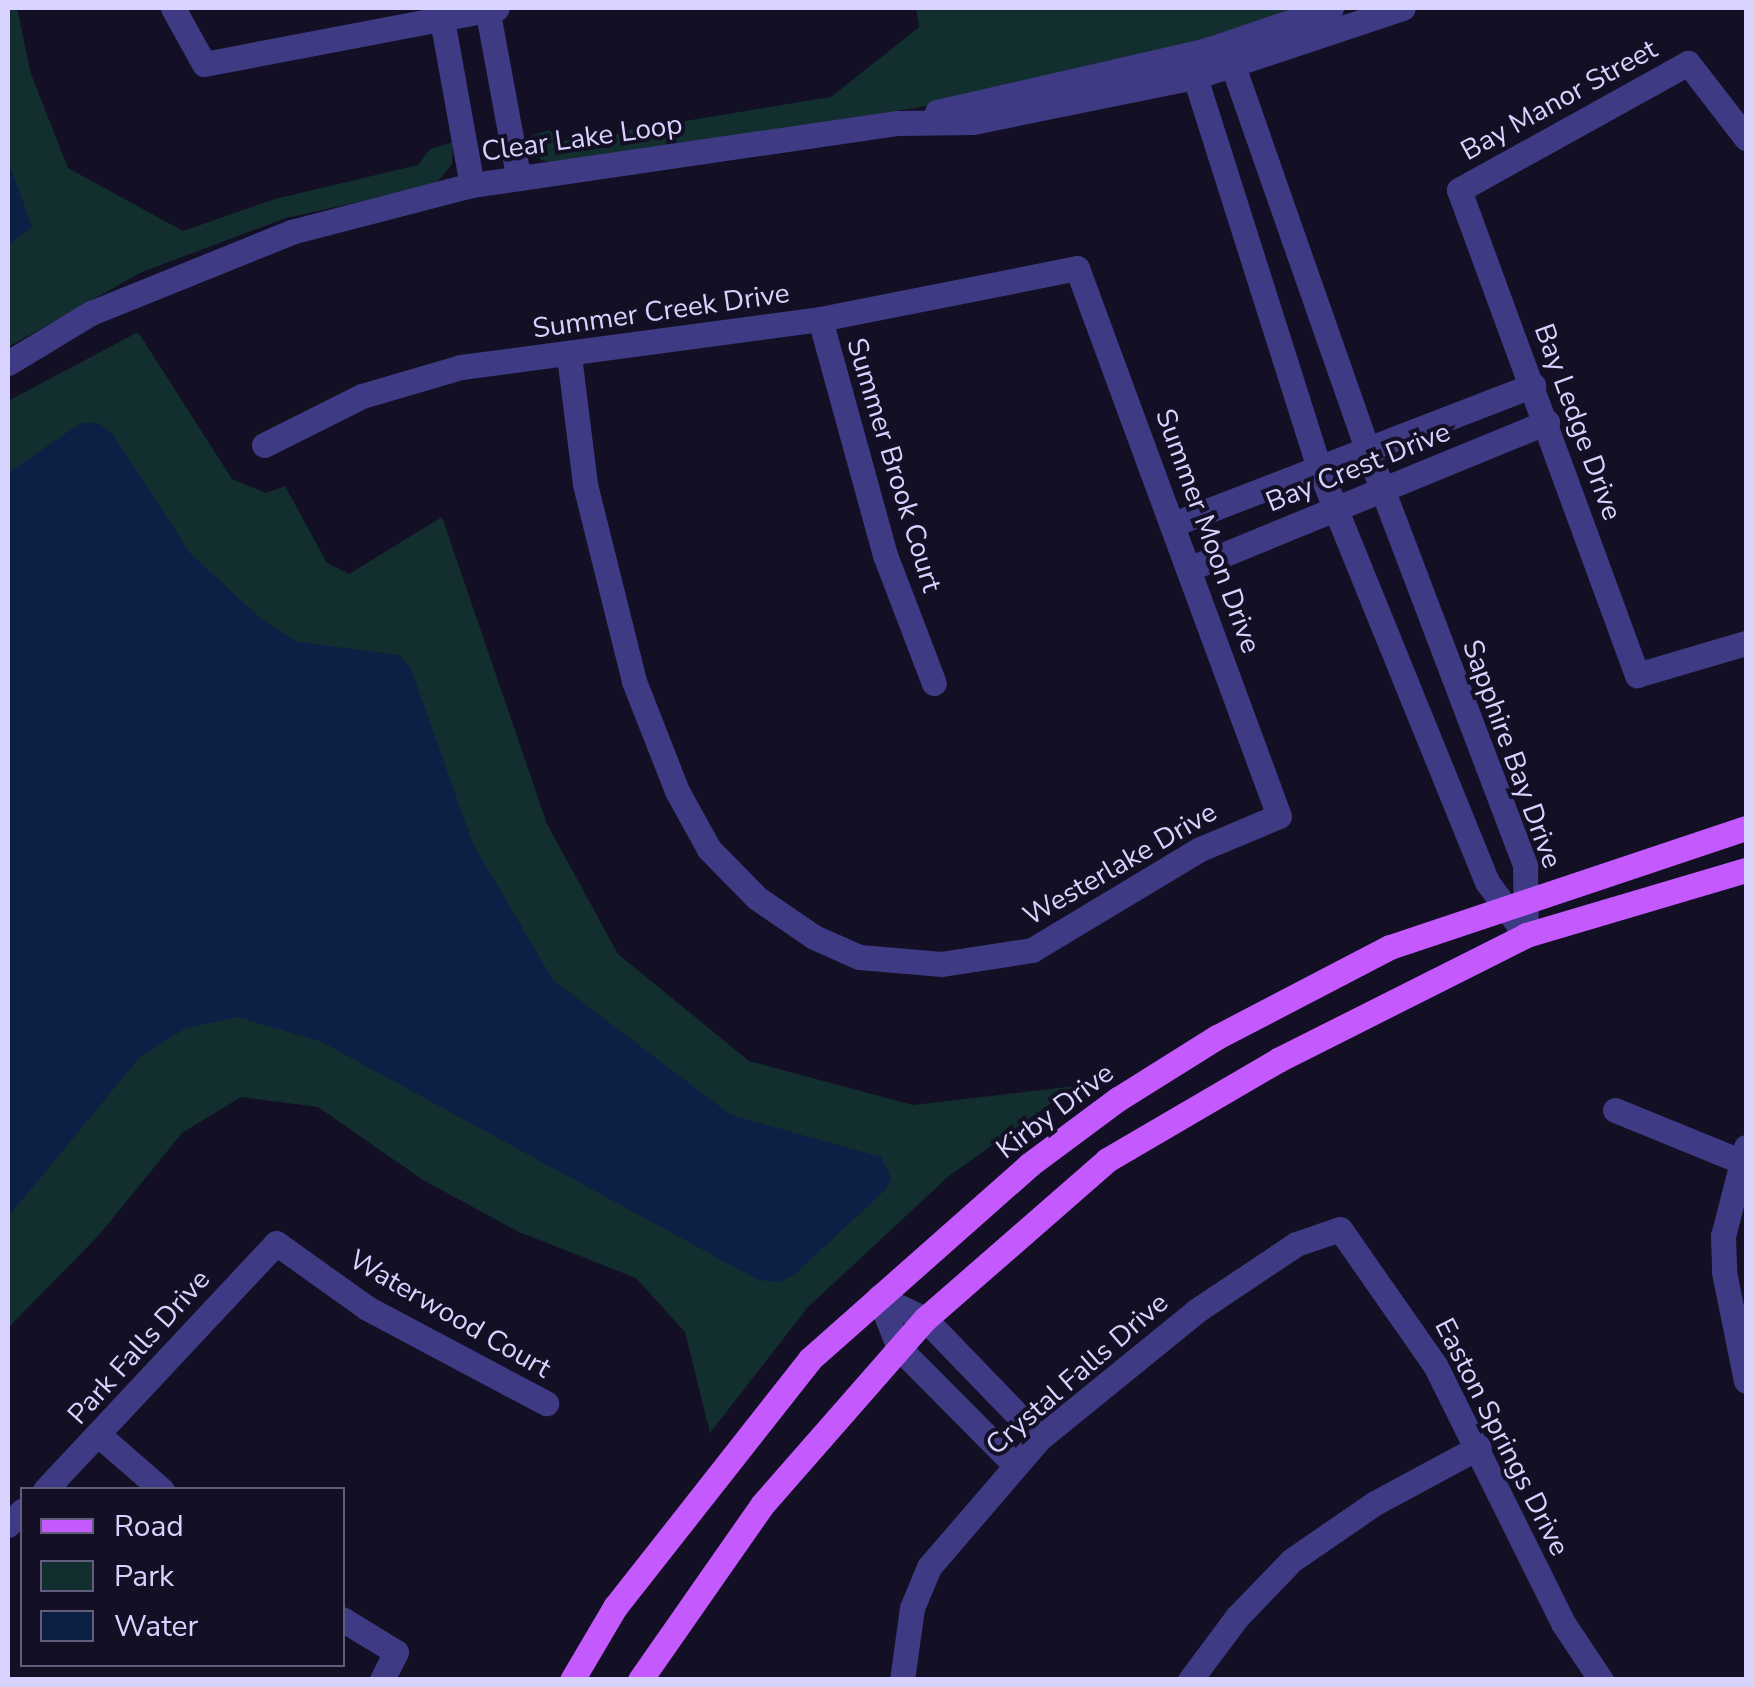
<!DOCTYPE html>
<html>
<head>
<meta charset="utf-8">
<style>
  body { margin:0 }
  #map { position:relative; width:1754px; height:1687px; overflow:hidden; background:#130f24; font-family:"Nunito Sans",sans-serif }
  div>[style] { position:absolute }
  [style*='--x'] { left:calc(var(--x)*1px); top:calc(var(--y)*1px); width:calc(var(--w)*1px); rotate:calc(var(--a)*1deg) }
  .green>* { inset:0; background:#122e2e }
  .water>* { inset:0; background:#0c2046 }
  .minor>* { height:25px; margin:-12.5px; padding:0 12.5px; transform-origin:12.5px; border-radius:12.5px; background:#3e3a83 }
  .major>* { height:25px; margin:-12.5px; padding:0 12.5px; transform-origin:12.5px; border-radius:12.5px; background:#c45afe }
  span { translate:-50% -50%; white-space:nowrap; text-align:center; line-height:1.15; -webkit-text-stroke:8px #130f24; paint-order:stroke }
  .street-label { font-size:28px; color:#d8d2ff }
  .frame { position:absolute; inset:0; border:10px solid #d8d2ff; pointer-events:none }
  .legend { position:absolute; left:20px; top:1487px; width:325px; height:180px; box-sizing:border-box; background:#130f24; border:2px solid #625d7c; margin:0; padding:12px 18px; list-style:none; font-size:30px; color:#d8d2ff }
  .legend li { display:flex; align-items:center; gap:20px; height:50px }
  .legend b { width:50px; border:2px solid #625d7c }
</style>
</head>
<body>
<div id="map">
  <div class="green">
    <i style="clip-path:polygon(8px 8px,17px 8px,31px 74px,68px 168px,183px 231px,275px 199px,418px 165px,430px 149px,453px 142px,452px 164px,435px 185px,286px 218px,142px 272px,8px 347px)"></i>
    <i style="clip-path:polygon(916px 8px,1298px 8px,1232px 33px,933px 105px,561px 166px,541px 160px,526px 138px,549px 130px,563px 141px,831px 97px,919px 27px)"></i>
    <i style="clip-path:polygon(138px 332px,232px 479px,266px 493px,285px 486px,327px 563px,349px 574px,442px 517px,547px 824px,618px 954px,749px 1061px,913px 1105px,1075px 1086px,949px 1176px,808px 1307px,710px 1433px,685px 1332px,636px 1278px,519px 1232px,423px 1180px,318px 1107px,241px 1097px,182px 1133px,100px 1234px,8px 1328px,8px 401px)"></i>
  </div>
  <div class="water">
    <i style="clip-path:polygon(8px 161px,32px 227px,8px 246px)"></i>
    <i style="clip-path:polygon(81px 423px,98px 423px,112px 433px,190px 553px,261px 619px,298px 642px,399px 655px,411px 669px,473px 844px,553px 980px,731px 1115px,881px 1157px,891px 1178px,886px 1189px,795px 1274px,780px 1282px,758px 1280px,322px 1042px,238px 1017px,186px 1028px,140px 1057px,8px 1217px,8px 473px)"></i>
  </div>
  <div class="minor">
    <i style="--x:173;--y:8;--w:64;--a:61"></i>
    <i style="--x:204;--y:64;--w:298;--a:-10.8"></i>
    <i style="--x:440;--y:8;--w:180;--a:79.8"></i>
    <i style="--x:487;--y:8;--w:170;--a:79.5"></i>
    <i style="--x:1207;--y:50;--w:31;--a:32"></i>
    <i style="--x:1233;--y:66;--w:406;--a:70.7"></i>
    <i style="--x:1367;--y:449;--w:446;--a:69.2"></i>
    <i style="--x:1525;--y:866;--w:69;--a:89.2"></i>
    <i style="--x:1526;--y:935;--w:66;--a:-126.3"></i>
    <i style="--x:1487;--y:882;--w:447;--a:-112.1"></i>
    <i style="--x:1319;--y:468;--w:410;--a:-107.6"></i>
    <i style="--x:1195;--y:77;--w:30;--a:-66"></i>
    <i style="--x:937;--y:112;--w:277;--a:-12.9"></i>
    <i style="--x:1207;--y:50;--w:131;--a:-18.7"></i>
    <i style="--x:1746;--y:138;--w:95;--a:-127.7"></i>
    <i style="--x:1688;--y:63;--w:262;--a:151"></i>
    <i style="--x:1459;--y:190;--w:517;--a:69.85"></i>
    <i style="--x:1637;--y:675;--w:114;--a:-16.4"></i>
    <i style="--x:820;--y:319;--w:245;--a:74.6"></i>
    <i style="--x:885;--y:555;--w:137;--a:69.1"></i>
    <i style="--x:8;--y:363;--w:97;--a:-31.1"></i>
    <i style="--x:91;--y:313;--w:216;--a:-22"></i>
    <i style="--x:291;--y:232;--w:187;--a:-14.6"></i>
    <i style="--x:472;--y:185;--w:430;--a:-8.3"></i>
    <i style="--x:898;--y:123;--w:75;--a:-0.8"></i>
    <i style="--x:973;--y:122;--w:227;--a:-11.5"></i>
    <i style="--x:1195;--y:77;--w:219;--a:-18.4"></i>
    <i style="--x:264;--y:445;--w:110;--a:-26.6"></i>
    <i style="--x:362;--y:396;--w:103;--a:-16.3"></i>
    <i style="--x:461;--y:367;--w:362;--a:-7.6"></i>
    <i style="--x:820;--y:319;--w:262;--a:-11.2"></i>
    <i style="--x:1077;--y:268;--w:584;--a:69.77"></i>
    <i style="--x:1279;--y:816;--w:86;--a:157.3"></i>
    <i style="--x:1200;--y:849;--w:196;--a:149"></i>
    <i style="--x:1032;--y:950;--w:91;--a:171.2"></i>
    <i style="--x:942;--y:964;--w:83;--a:-175.2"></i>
    <i style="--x:859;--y:957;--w:49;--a:-156"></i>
    <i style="--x:814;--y:937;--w:69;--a:-145.6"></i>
    <i style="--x:757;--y:898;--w:69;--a:-134.4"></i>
    <i style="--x:709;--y:849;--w:66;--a:-118.9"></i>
    <i style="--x:677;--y:791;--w:118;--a:-111.4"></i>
    <i style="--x:634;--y:681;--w:203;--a:-104"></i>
    <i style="--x:585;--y:484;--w:130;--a:-97.1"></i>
    <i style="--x:1176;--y:523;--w:383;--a:-21.1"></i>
    <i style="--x:1191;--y:568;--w:385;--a:-22.3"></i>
    <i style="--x:1615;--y:1110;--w:135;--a:22.2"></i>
    <i style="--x:1746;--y:1147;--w:92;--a:104.5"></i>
    <i style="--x:1723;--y:1236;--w:36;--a:88"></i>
    <i style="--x:1724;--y:1272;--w:111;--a:78.6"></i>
    <i style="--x:879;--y:1297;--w:55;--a:68.6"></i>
    <i style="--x:899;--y:1348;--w:163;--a:45.2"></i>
    <i style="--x:879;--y:1297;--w:51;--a:25.6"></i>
    <i style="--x:925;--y:1319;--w:165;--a:46"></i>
    <i style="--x:100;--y:1436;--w:82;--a:41.1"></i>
    <i style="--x:45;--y:1490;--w:338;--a:-46.9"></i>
    <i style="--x:276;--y:1243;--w:112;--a:35.5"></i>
    <i style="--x:367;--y:1308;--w:203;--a:28"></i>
    <i style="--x:8;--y:1525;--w:20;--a:-45"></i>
    <i style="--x:342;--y:1619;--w:63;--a:31.4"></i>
    <i style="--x:396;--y:1652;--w:31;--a:117"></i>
    <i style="--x:902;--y:1680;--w:73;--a:-82.1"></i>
    <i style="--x:912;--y:1608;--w:44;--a:-67.5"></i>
    <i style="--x:929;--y:1567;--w:170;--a:-49.3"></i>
    <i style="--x:1040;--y:1438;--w:201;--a:-39.1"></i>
    <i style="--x:1196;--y:1311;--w:120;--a:-33.8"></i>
    <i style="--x:1296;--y:1244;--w:46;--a:-18.8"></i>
    <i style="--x:1340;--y:1229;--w:166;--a:55.1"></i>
    <i style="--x:1435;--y:1365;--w:288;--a:63.6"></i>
    <i style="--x:1563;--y:1623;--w:69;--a:56.3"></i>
    <i style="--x:1190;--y:1680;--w:79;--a:-53.3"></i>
    <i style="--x:1237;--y:1617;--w:79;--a:-46"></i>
    <i style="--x:1292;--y:1560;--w:101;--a:-34.5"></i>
    <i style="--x:1375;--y:1503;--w:118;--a:-28.3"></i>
  </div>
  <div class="major">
    <i style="--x:572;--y:1680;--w:85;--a:-59.5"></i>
    <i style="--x:615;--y:1607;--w:315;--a:-51.8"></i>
    <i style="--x:810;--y:1359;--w:293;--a:-41.5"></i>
    <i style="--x:1029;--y:1165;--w:111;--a:-36.6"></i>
    <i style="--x:1118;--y:1099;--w:117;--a:-32.1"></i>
    <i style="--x:1217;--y:1037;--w:195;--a:-27.5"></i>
    <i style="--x:1390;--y:947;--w:375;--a:-18.5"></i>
    <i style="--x:640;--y:1680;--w:213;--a:-55.1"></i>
    <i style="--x:762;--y:1505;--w:247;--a:-48.8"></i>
    <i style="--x:925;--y:1319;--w:242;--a:-41.1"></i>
    <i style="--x:1107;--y:1160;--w:198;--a:-30.3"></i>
    <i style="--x:1278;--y:1060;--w:278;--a:-26.7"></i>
    <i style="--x:1526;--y:935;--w:229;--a:-16.5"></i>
  </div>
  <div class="street-label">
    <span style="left:1559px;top:100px;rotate:-29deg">Bay Manor Street</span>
    <span style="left:582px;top:138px;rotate:-8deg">Clear Lake Loop</span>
    <span style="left:661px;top:311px;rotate:-8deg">Summer Creek Drive</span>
    <span style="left:1578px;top:422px;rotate:70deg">Bay Ledge Drive</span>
    <span style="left:894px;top:465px;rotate:73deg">Summer Brook Court</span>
    <span style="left:1358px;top:467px;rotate:-22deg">Bay Crest Drive</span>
    <span style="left:1208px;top:531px;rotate:70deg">Summer Moon Drive</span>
    <span style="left:1512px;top:754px;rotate:70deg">Sapphire Bay Drive</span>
    <span style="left:1120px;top:864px;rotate:-30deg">Westerlake Drive</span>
    <span style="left:1055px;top:1111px;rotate:-37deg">Kirby Drive</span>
    <span style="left:450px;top:1314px;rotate:30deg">Waterwood Court</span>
    <span style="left:139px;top:1347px;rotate:-48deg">Park Falls Drive</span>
    <span style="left:1077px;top:1374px;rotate:-41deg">Crystal Falls Drive</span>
    <span style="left:1502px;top:1437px;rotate:63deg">Easton Springs Drive</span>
  </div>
  <div class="frame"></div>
  <ul class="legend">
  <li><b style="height:12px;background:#c45afe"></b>Road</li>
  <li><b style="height:28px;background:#122e2e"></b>Park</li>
  <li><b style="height:28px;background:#0c2046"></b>Water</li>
  </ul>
</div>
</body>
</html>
